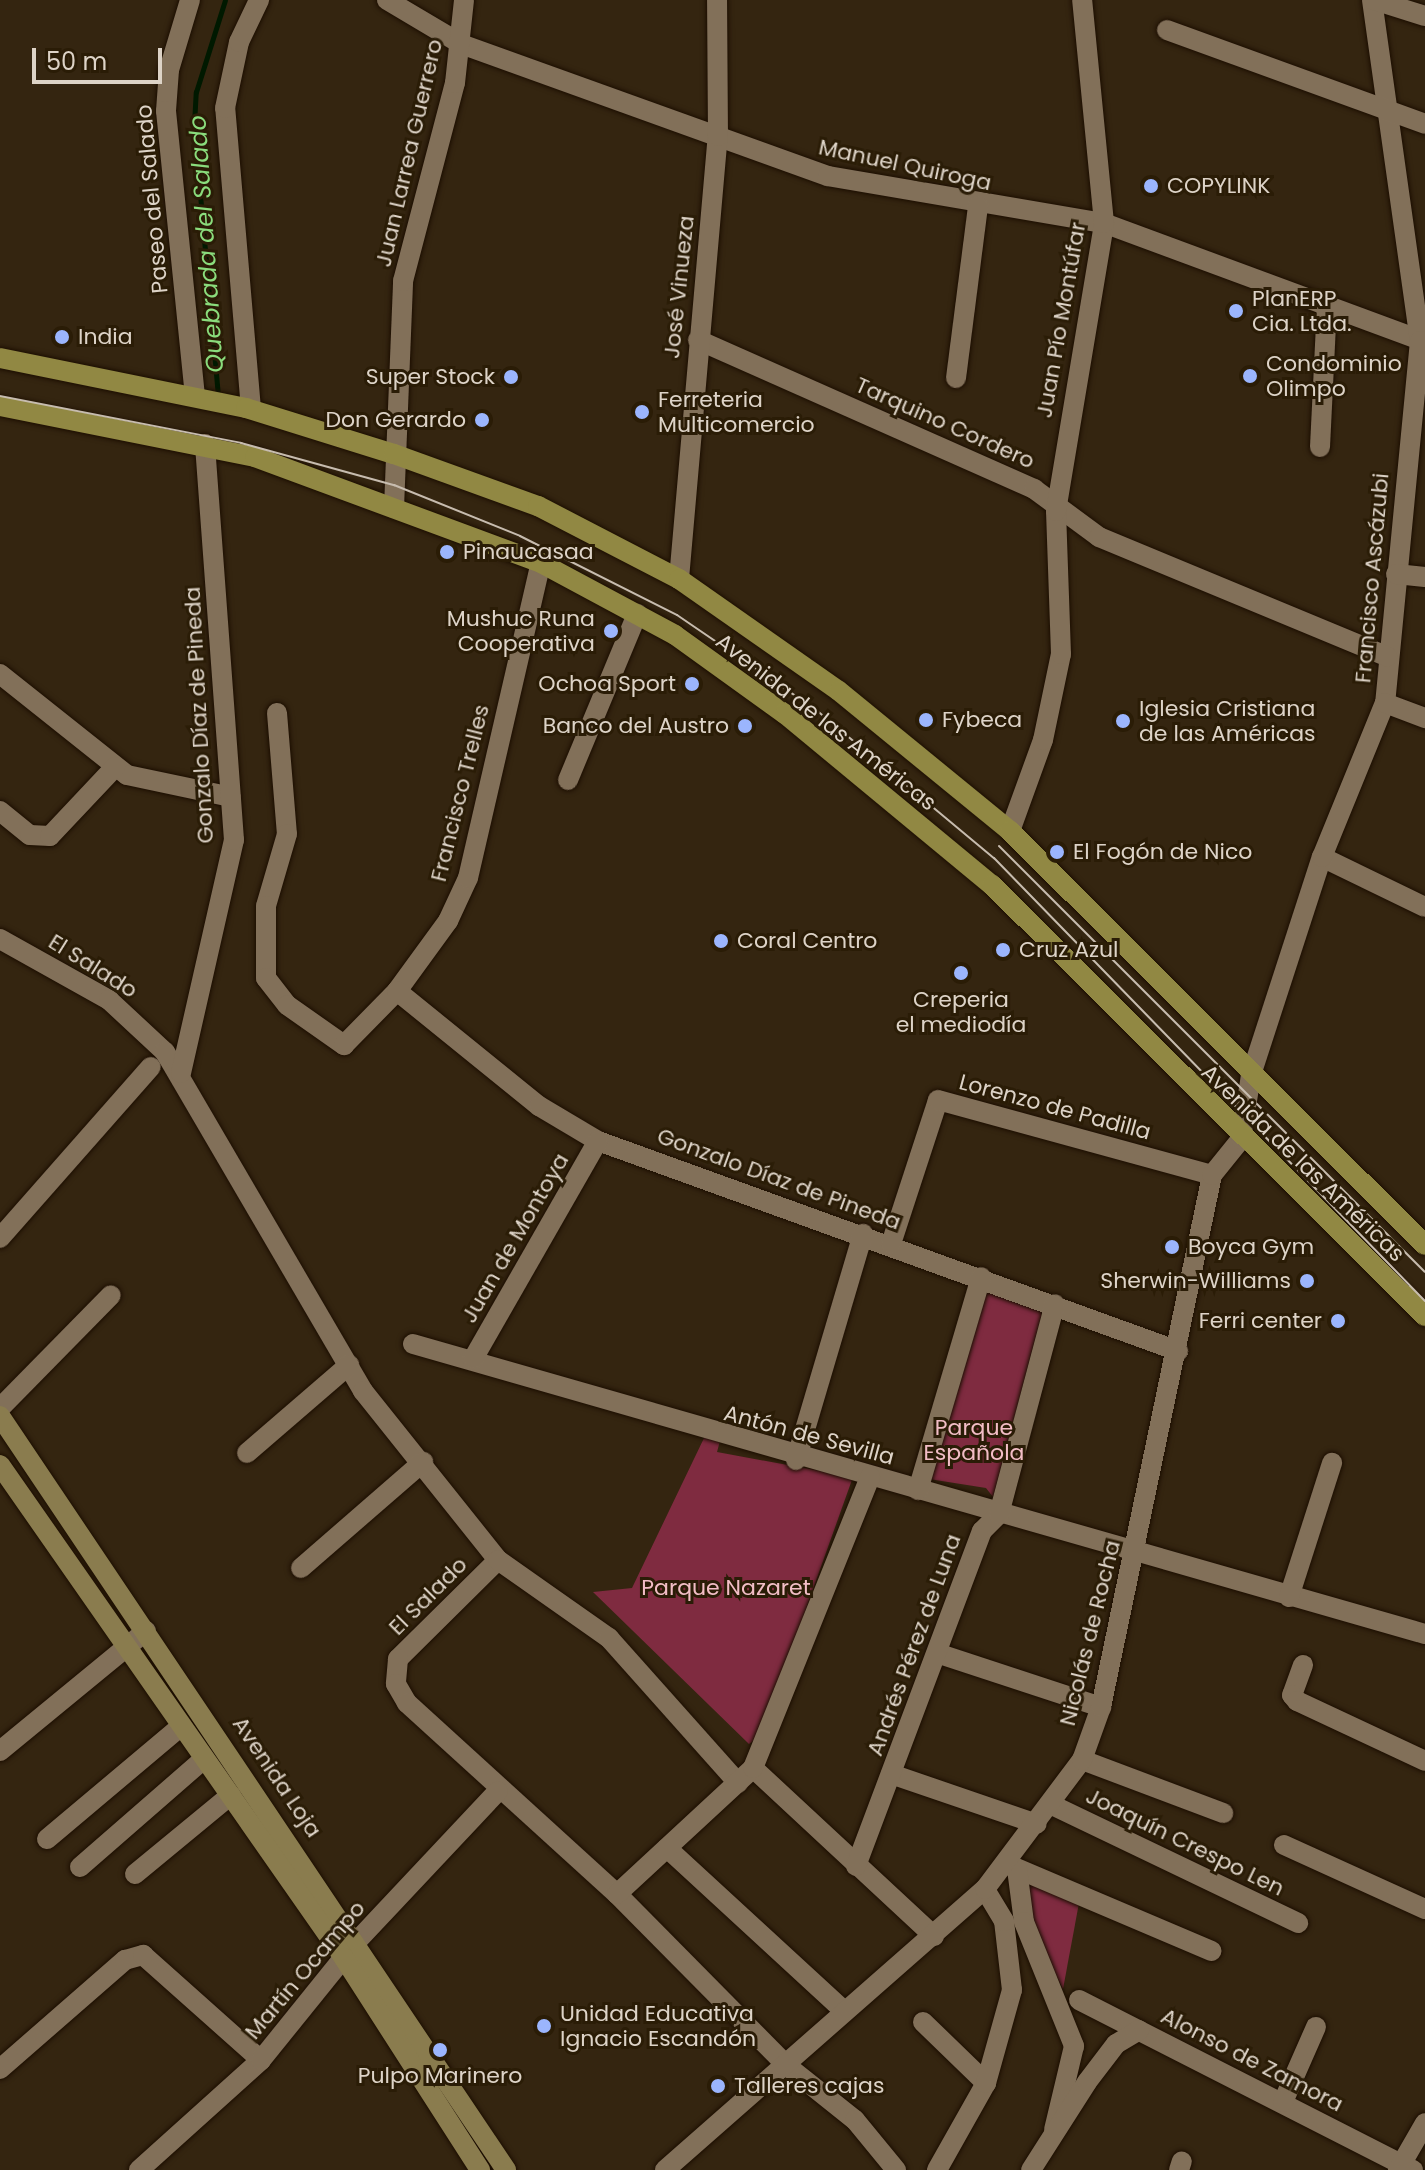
<!DOCTYPE html>
<html>
<head>
<meta charset="utf-8">
<style>
	body { margin:0 }
	#map { position:relative; width:1425px; height:2170px; overflow:hidden; background:#342510; font-family:Poppins,sans-serif }
	div>[style] { position:absolute }
	[style*='--x'] { left:calc(var(--x)*1px); top:calc(var(--y)*1px); width:calc(var(--w)*1px); rotate:calc(var(--a)*1deg) }
	.green>* { inset:0; background:#7f2b40 }
	.stream>* { height:5px; margin:-2.5px; padding:0 2.5px; transform-origin:2.5px; border-radius:2.5px; background:#001900 }
	.roads { filter:drop-shadow(0 0 2px #1c0e00) drop-shadow(0 0 2px #1c0e00) }
	.minor>* { height:20px; margin:-10px; padding:0 10px; transform-origin:10px; border-radius:10px; background:#827059 }
	.tertiary>* { height:20px; margin:-10px; padding:0 10px; transform-origin:10px; border-radius:10px; background:#827059 }
	.secondary>* { height:20px; margin:-10px; padding:0 10px; transform-origin:10px; border-radius:10px; background:#8a7c4e }
	.primary>* { height:20px; margin:-10px; padding:0 10px; transform-origin:10px; border-radius:10px; background:#918843 }
	.tram>* { height:2px; margin:-1px; padding:0 1px; transform-origin:1px; border-radius:1px; background:#c7bcaf }
	.dots>* { width:22px; height:22px; translate:-50% -50%; box-sizing:border-box; border:4px solid #2a1c06; border-radius:50% }
	span { translate:-50% -50%; white-space:nowrap; text-align:center; line-height:1.15; -webkit-text-stroke:6px #2a1c06; paint-order:stroke }
	.street-label { font-size:22px; color:#ddd3c7 }
	.poi-label { font-size:22px; color:#ddd3c7 }
	.left { translate:0 -50%; text-align:left }
	.right { translate:-100% -50%; text-align:right }
	.park-label { font-size:22px; color:#f2bdc6 }
	.water-label { font-size:24px; color:#8adc7c; font-style:italic }
	.scale { position:absolute; left:32px; top:48px; width:130px; height:36px; box-sizing:border-box; border:4px solid #ddd3c7; border-top:0; padding-left:10px; font-size:24px; line-height:28px; white-space:nowrap; color:#ddd3c7; -webkit-text-stroke:6px #2a1c06; paint-order:stroke }
</style>
</head>
<body>
<div id="map">
	<div class="green">
		<div style="clip-path:polygon(983px 1286px,1043px 1309px,993px 1497px,986px 1488px,929px 1479px)"></div>
		<div style="clip-path:polygon(705px 1436px,720px 1441px,717px 1452px,853px 1477px,761px 1735px,749px 1744px,593px 1592px,632px 1588px)"></div>
		<div style="clip-path:polygon(1024px 1880px,1079px 1903px,1063px 1989px,1034px 1930px)"></div>
	</div>
	<div class="stream">
		<div style="--x:218;--y:396;--w:272;--a:-95.1"></div>
		<div style="--x:194;--y:125;--w:33;--a:-87"></div>
		<div style="--x:196;--y:92;--w:96;--a:-72.5"></div>
	</div>
	<div class="roads">
		<div class="minor">
			<div style="--x:190;--y:0;--w:73;--a:106.7"></div>
			<div style="--x:169;--y:70;--w:41;--a:94.2"></div>
			<div style="--x:166;--y:111;--w:287;--a:84.2"></div>
			<div style="--x:387;--y:0;--w:86;--a:30.7"></div>
			<div style="--x:461;--y:44;--w:390;--a:19.8"></div>
			<div style="--x:828;--y:176;--w:280;--a:9.7"></div>
			<div style="--x:1104;--y:223;--w:342;--a:20.3"></div>
			<div style="--x:1372;--y:0;--w:344;--a:82"></div>
			<div style="--x:1420;--y:341;--w:364;--a:95.5"></div>
			<div style="--x:1374;--y:0;--w:53;--a:17.4"></div>
			<div style="--x:1167;--y:30;--w:275;--a:20"></div>
			<div style="--x:698;--y:340;--w:368;--a:23.9"></div>
			<div style="--x:1034;--y:489;--w:81;--a:36.4"></div>
			<div style="--x:1099;--y:537;--w:312;--a:22.5"></div>
			<div style="--x:956;--y:378;--w:173;--a:-82.7"></div>
			<div style="--x:251;--y:409;--w:302;--a:-94.9"></div>
			<div style="--x:225;--y:108;--w:67;--a:-78"></div>
			<div style="--x:239;--y:42;--w:47;--a:-64.5"></div>
			<div style="--x:1320;--y:447;--w:141;--a:-87.2"></div>
			<div style="--x:394;--y:508;--w:227;--a:-87.7"></div>
			<div style="--x:403;--y:281;--w:205;--a:-75.3"></div>
			<div style="--x:455;--y:83;--w:83;--a:-83.8"></div>
			<div style="--x:1396;--y:574;--w:29;--a:6"></div>
			<div style="--x:679;--y:579;--w:445;--a:-85"></div>
			<div style="--x:718;--y:136;--w:136;--a:-90.4"></div>
			<div style="--x:0;--y:674;--w:162;--a:38.5"></div>
			<div style="--x:127;--y:775;--w:106;--a:11.9"></div>
			<div style="--x:277;--y:713;--w:121;--a:85.3"></div>
			<div style="--x:287;--y:834;--w:75;--a:106.3"></div>
			<div style="--x:266;--y:906;--w:72;--a:90"></div>
			<div style="--x:266;--y:978;--w:34;--a:52"></div>
			<div style="--x:287;--y:1005;--w:70;--a:35.1"></div>
			<div style="--x:344;--y:1045;--w:76;--a:-45.5"></div>
			<div style="--x:397;--y:991;--w:87;--a:-53.9"></div>
			<div style="--x:448;--y:921;--w:47;--a:-65.1"></div>
			<div style="--x:468;--y:878;--w:323;--a:-77"></div>
			<div style="--x:568;--y:780;--w:180;--a:-67.4"></div>
			<div style="--x:0;--y:811;--w:38;--a:39"></div>
			<div style="--x:30;--y:835;--w:20;--a:3"></div>
			<div style="--x:50;--y:836;--w:95;--a:-46.7"></div>
			<div style="--x:1010;--y:831;--w:97;--a:-70.1"></div>
			<div style="--x:1043;--y:740;--w:88;--a:-78.2"></div>
			<div style="--x:1061;--y:654;--w:143;--a:-92"></div>
			<div style="--x:1056;--y:511;--w:292;--a:-80.5"></div>
			<div style="--x:1104;--y:223;--w:224;--a:-95.6"></div>
			<div style="--x:1322;--y:857;--w:114;--a:25.9"></div>
			<div style="--x:0;--y:939;--w:125;--a:29.2"></div>
			<div style="--x:109;--y:1000;--w:76;--a:42.9"></div>
			<div style="--x:165;--y:1052;--w:393;--a:59.7"></div>
			<div style="--x:363;--y:1391;--w:216;--a:51.4"></div>
			<div style="--x:498;--y:1560;--w:141;--a:135.3"></div>
			<div style="--x:398;--y:1659;--w:25;--a:95"></div>
			<div style="--x:396;--y:1684;--w:22;--a:60"></div>
			<div style="--x:407;--y:1703;--w:284;--a:42.3"></div>
			<div style="--x:617;--y:1894;--w:240;--a:45.3"></div>
			<div style="--x:786;--y:2065;--w:88;--a:38.6"></div>
			<div style="--x:855;--y:2120;--w:65;--a:50.6"></div>
			<div style="--x:397;--y:991;--w:183;--a:39"></div>
			<div style="--x:539;--y:1106;--w:69;--a:30.7"></div>
			<div style="--x:598;--y:1141;--w:617;--a:19.9"></div>
			<div style="--x:181;--y:1073;--w:239;--a:-77.2"></div>
			<div style="--x:234;--y:840;--w:397;--a:-94.2"></div>
			<div style="--x:0;--y:1238;--w:228;--a:-48.6"></div>
			<div style="--x:891;--y:1244;--w:151;--a:-71.9"></div>
			<div style="--x:938;--y:1100;--w:284;--a:15.3"></div>
			<div style="--x:413;--y:1344;--w:1053;--a:15.99"></div>
			<div style="--x:473;--y:1359;--w:251;--a:-60.2"></div>
			<div style="--x:0;--y:1408;--w:158;--a:-45.5"></div>
			<div style="--x:247;--y:1453;--w:135;--a:-40.8"></div>
			<div style="--x:796;--y:1460;--w:236;--a:-73.5"></div>
			<div style="--x:918;--y:1490;--w:222;--a:-73.5"></div>
			<div style="--x:498;--y:1560;--w:136;--a:35.1"></div>
			<div style="--x:609;--y:1638;--w:194;--a:48.3"></div>
			<div style="--x:301;--y:1568;--w:162;--a:-41"></div>
			<div style="--x:1289;--y:1597;--w:141;--a:-72.2"></div>
			<div style="--x:937;--y:1653;--w:173;--a:18.2"></div>
			<div style="--x:1303;--y:1665;--w:32;--a:110"></div>
			<div style="--x:1292;--y:1695;--w:8;--a:50"></div>
			<div style="--x:1297;--y:1701;--w:141;--a:25.1"></div>
			<div style="--x:0;--y:1751;--w:189;--a:-39.4"></div>
			<div style="--x:1082;--y:1760;--w:151;--a:20.6"></div>
			<div style="--x:753;--y:1768;--w:247;--a:42.9"></div>
			<div style="--x:891;--y:1774;--w:154;--a:18.9"></div>
			<div style="--x:1052;--y:1805;--w:273;--a:25.6"></div>
			<div style="--x:47;--y:1839;--w:175;--a:-40.1"></div>
			<div style="--x:1284;--y:1845;--w:155;--a:24.4"></div>
			<div style="--x:667;--y:1848;--w:239;--a:42.6"></div>
			<div style="--x:1009;--y:1865;--w:220;--a:23"></div>
			<div style="--x:856;--y:1866;--w:358;--a:-69.4"></div>
			<div style="--x:982;--y:1531;--w:24;--a:-45"></div>
			<div style="--x:999;--y:1514;--w:217;--a:-75.1"></div>
			<div style="--x:80;--y:1867;--w:164;--a:-41.1"></div>
			<div style="--x:1017;--y:1869;--w:53;--a:82.5"></div>
			<div style="--x:1024;--y:1922;--w:134;--a:68"></div>
			<div style="--x:1074;--y:2046;--w:86;--a:103.4"></div>
			<div style="--x:135;--y:1874;--w:124;--a:-39.5"></div>
			<div style="--x:617;--y:1894;--w:185;--a:-42.8"></div>
			<div style="--x:753;--y:1768;--w:314;--a:-68.1"></div>
			<div style="--x:1079;--y:2000;--w:375;--a:27"></div>
			<div style="--x:923;--y:2022;--w:88;--a:44.1"></div>
			<div style="--x:0;--y:2069;--w:166;--a:-41.1"></div>
			<div style="--x:125;--y:1960;--w:19;--a:-16"></div>
			<div style="--x:143;--y:1955;--w:158;--a:41.7"></div>
			<div style="--x:1283;--y:2102;--w:82;--a:-66.3"></div>
			<div style="--x:139;--y:2170;--w:164;--a:-42"></div>
			<div style="--x:261;--y:2060;--w:154;--a:-51.1"></div>
			<div style="--x:358;--y:1940;--w:204;--a:-46.8"></div>
			<div style="--x:937;--y:2170;--w:100;--a:-60.6"></div>
			<div style="--x:986;--y:2083;--w:97;--a:-74.4"></div>
			<div style="--x:1012;--y:1990;--w:69;--a:-96.6"></div>
			<div style="--x:1004;--y:1921;--w:37;--a:-121"></div>
			<div style="--x:1031;--y:2170;--w:104;--a:-57.5"></div>
			<div style="--x:1087;--y:2082;--w:48;--a:-52.7"></div>
			<div style="--x:1116;--y:2044;--w:27;--a:-31"></div>
			<div style="--x:1179;--y:2170;--w:9;--a:-72"></div>
		</div>
		<div class="tertiary">
			<div style="--x:665;--y:2170;--w:426;--a:-41.3"></div>
			<div style="--x:985;--y:1889;--w:161;--a:-53.1"></div>
			<div style="--x:1082;--y:1760;--w:56;--a:-70.3"></div>
			<div style="--x:1101;--y:1707;--w:543;--a:-78.21"></div>
			<div style="--x:1212;--y:1175;--w:46;--a:-51.1"></div>
			<div style="--x:1241;--y:1139;--w:65;--a:-81.1"></div>
			<div style="--x:1251;--y:1075;--w:229;--a:-72"></div>
			<div style="--x:1322;--y:857;--w:166;--a:-67.8"></div>
			<div style="--x:1385;--y:703;--w:43;--a:20.6"></div>
			<div style="--x:1398;--y:2170;--w:54;--a:-60.1"></div>
		</div>
		<div class="secondary">
			<div style="--x:0;--y:1416;--w:908;--a:56.13"></div>
			<div style="--x:0;--y:1465;--w:601;--a:55.09"></div>
			<div style="--x:344;--y:1958;--w:252;--a:57.3"></div>
		</div>
		<div class="primary">
			<div style="--x:0;--y:358;--w:251;--a:11.5"></div>
			<div style="--x:246;--y:408;--w:155;--a:17.3"></div>
			<div style="--x:394;--y:454;--w:153;--a:19.9"></div>
			<div style="--x:538;--y:506;--w:159;--a:27.4"></div>
			<div style="--x:679;--y:579;--w:195;--a:35"></div>
			<div style="--x:839;--y:691;--w:221;--a:39.3"></div>
			<div style="--x:1010;--y:831;--w:586;--a:44.93"></div>
			<div style="--x:0;--y:406;--w:260;--a:11.3"></div>
			<div style="--x:255;--y:457;--w:305;--a:20.3"></div>
			<div style="--x:541;--y:563;--w:152;--a:28.2"></div>
			<div style="--x:675;--y:635;--w:135;--a:35.7"></div>
			<div style="--x:785;--y:714;--w:268;--a:39.6"></div>
			<div style="--x:992;--y:885;--w:611;--a:44.87"></div>
		</div>
	</div>
	<div class="tram">
		<div style="--x:0;--y:396;--w:246;--a:11"></div>
		<div style="--x:241;--y:443;--w:159;--a:15.4"></div>
		<div style="--x:394;--y:485;--w:136;--a:22"></div>
		<div style="--x:520;--y:536;--w:176;--a:26.7"></div>
		<div style="--x:677;--y:615;--w:167;--a:34.3"></div>
		<div style="--x:815;--y:709;--w:233;--a:39.8"></div>
		<div style="--x:994;--y:858;--w:618;--a:45.79"></div>
		<div style="--x:999;--y:846;--w:602;--a:45"></div>
	</div>
	<div class="dots">
		<div style="left:1151px;top:186px;background:#9bb5fd"></div>
		<div style="left:1236px;top:311px;background:#9bb5fd"></div>
		<div style="left:62px;top:337px;background:#9bb5fd"></div>
		<div style="left:1250px;top:376px;background:#9bb5fd"></div>
		<div style="left:511px;top:377px;background:#9bb5fd"></div>
		<div style="left:642px;top:412px;background:#9bb5fd"></div>
		<div style="left:482px;top:420px;background:#9bb5fd"></div>
		<div style="left:447px;top:552px;background:#9bb5fd"></div>
		<div style="left:611px;top:631px;background:#9bb5fd"></div>
		<div style="left:692px;top:684px;background:#9bb5fd"></div>
		<div style="left:926px;top:720px;background:#9bb5fd"></div>
		<div style="left:1123px;top:721px;background:#9bb5fd"></div>
		<div style="left:745px;top:726px;background:#9bb5fd"></div>
		<div style="left:1057px;top:852px;background:#9bb5fd"></div>
		<div style="left:721px;top:941px;background:#9bb5fd"></div>
		<div style="left:1003px;top:950px;background:#9bb5fd"></div>
		<div style="left:961px;top:973px;background:#9bb5fd"></div>
		<div style="left:1172px;top:1247px;background:#9bb5fd"></div>
		<div style="left:1307px;top:1281px;background:#9bb5fd"></div>
		<div style="left:1338px;top:1321px;background:#9bb5fd"></div>
		<div style="left:544px;top:2026px;background:#9bb5fd"></div>
		<div style="left:440px;top:2050px;background:#9bb5fd"></div>
		<div style="left:718px;top:2086px;background:#9bb5fd"></div>
	</div>
	<div class="street-label">
		<span style="left:409px;top:153px;rotate:-77deg">Juan Larrea Guerrero</span>
		<span style="left:905px;top:165px;rotate:12deg">Manuel Quiroga</span>
		<span style="left:152px;top:199px;rotate:-95deg">Paseo del Salado</span>
		<span style="left:679px;top:287px;rotate:-84deg">José Vinueza</span>
		<span style="left:1061px;top:320px;rotate:-80deg">Juan Pío Montúfar</span>
		<span style="left:945px;top:423px;rotate:24deg">Tarquino Cordero</span>
		<span style="left:1372px;top:578px;rotate:-85deg">Francisco Ascázubi</span>
		<span style="left:199px;top:715px;rotate:-93deg">Gonzalo Díaz de Pineda</span>
		<span style="left:826px;top:722px;rotate:38deg">Avenida de las Américas</span>
		<span style="left:460px;top:793px;rotate:-76deg">Francisco Trelles</span>
		<span style="left:93px;top:966px;rotate:32deg">El Salado</span>
		<span style="left:1055px;top:1107px;rotate:15deg">Lorenzo de Padilla</span>
		<span style="left:1303px;top:1163px;rotate:44deg">Avenida de las Américas</span>
		<span style="left:779px;top:1179px;rotate:20deg">Gonzalo Díaz de Pineda</span>
		<span style="left:515px;top:1238px;rotate:-60deg">Juan de Montoya</span>
		<span style="left:809px;top:1435px;rotate:15deg">Antón de Sevilla</span>
		<span style="left:428px;top:1596px;rotate:-45deg">El Salado</span>
		<span style="left:1090px;top:1633px;rotate:-76deg">Nicolás de Rocha</span>
		<span style="left:914px;top:1645px;rotate:-70deg">Andrés Pérez de Luna</span>
		<span style="left:277px;top:1777px;rotate:56deg">Avenida Loja</span>
		<span style="left:1185px;top:1842px;rotate:26deg">Joaquín Crespo Len</span>
		<span style="left:305px;top:1970px;rotate:-50deg">Martín Ocampo</span>
		<span style="left:1252px;top:2060px;rotate:27deg">Alonso de Zamora</span>
	</div>
	<div class="poi-label">
		<span class="left" style="left:1167px;top:186px">COPYLINK</span>
		<span class="left" style="left:1252px;top:311px">PlanERP<br>Cia. Ltda.</span>
		<span class="left" style="left:78px;top:337px">India</span>
		<span class="left" style="left:1266px;top:376px">Condominio<br>Olimpo</span>
		<span class="right" style="left:495px;top:377px">Super Stock</span>
		<span class="left" style="left:658px;top:412px">Ferreteria<br>Multicomercio</span>
		<span class="right" style="left:466px;top:420px">Don Gerardo</span>
		<span class="left" style="left:463px;top:552px">Pinaucasaa</span>
		<span class="right" style="left:595px;top:631px">Mushuc Runa<br>Cooperativa</span>
		<span class="right" style="left:676px;top:684px">Ochoa Sport</span>
		<span class="left" style="left:1139px;top:721px">Iglesia Cristiana<br>de las Américas</span>
		<span class="left" style="left:942px;top:720px">Fybeca</span>
		<span class="right" style="left:729px;top:726px">Banco del Austro</span>
		<span class="left" style="left:1073px;top:852px">El Fogón de Nico</span>
		<span class="left" style="left:737px;top:941px">Coral Centro</span>
		<span class="left" style="left:1019px;top:950px">Cruz Azul</span>
		<span style="left:961px;top:1012px">Creperia<br>el mediodía</span>
		<span class="left" style="left:1188px;top:1247px">Boyca Gym</span>
		<span class="right" style="left:1291px;top:1281px">Sherwin-Williams</span>
		<span class="right" style="left:1322px;top:1321px">Ferri center</span>
		<span class="left" style="left:560px;top:2026px">Unidad Educativa<br>Ignacio Escandón</span>
		<span style="left:440px;top:2076px">Pulpo Marinero</span>
		<span class="left" style="left:734px;top:2086px">Talleres cajas</span>
	</div>
	<div class="park-label">
		<span style="left:974px;top:1440px">Parque<br>Española</span>
		<span style="left:726px;top:1588px">Parque Nazaret</span>
	</div>
	<div class="water-label">
		<span style="left:206px;top:244px;rotate:-94deg">Quebrada del Salado</span>
	</div>
	<div class="scale">50 m</div>
</div>
</body>
</html>
